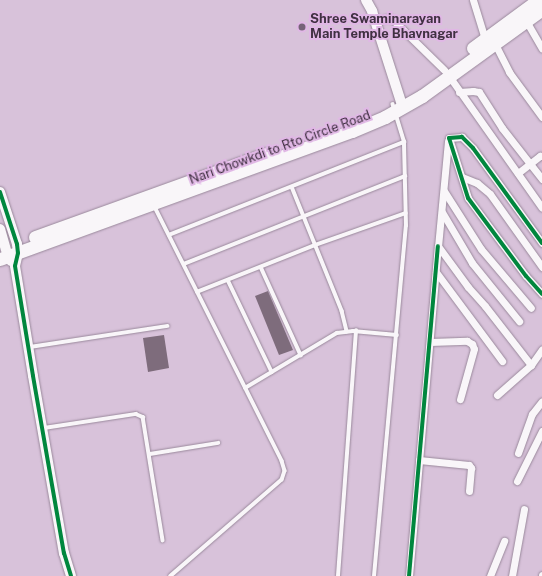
<!DOCTYPE html>
<html>
<head>
<meta charset="utf-8">
<style>
	body { margin:0 }
	#map { position:relative; width:542px; height:576px; overflow:hidden; background:#d8c2da; font-family:"Public Sans",sans-serif }
	div>[style] { position:absolute }
	[style*='--x'] { left:calc(var(--x)*1px); top:calc(var(--y)*1px); width:calc(var(--w)*1px); rotate:calc(var(--a)*1deg) }
	.building>* { inset:0; background:#7e6c7c }
	.roads { filter:drop-shadow(0 0 1px #9a899c) drop-shadow(0 0 1px #9a899c) }
	.lane>* { height:3.5px; margin:-1.75px; padding:0 1.75px; transform-origin:1.75px; border-radius:1.75px; background:#f9f6f9 }
	.street>* { height:7px; margin:-3.5px; padding:0 3.5px; transform-origin:3.5px; border-radius:3.5px; background:#f9f6f9 }
	.secondary>* { height:10px; margin:-5px; padding:0 5px; transform-origin:5px; border-radius:5px; background:#f9f6f9 }
	.highway>* { height:13px; margin:-6.5px; padding:0 6.5px; transform-origin:6.5px; border-radius:6.5px; background:#f9f6f9 }
	.cycleway>* { height:4px; margin:-2px; padding:0 2px; transform-origin:2px; border-radius:2px; background:#00873e }
	.dots>* { width:11px; height:11px; translate:-50% -50%; box-sizing:border-box; border:2px solid #e0b7e5; border-radius:50% }
	span { translate:-50% -50%; white-space:nowrap; text-align:center; line-height:1.15; -webkit-text-stroke:4px #e0b7e5; paint-order:stroke }
	.poi-label { font-size:13px; color:#403042; font-weight:700 }
	.left { translate:0 -50%; text-align:left }
	.street-label { font-size:13px; color:#403042 }
</style>
</head>
<body>
<div id="map">
	<div class="building">
		<div style="clip-path:polygon(268px 291px,293px 350px,279px 355px,255px 296px)"></div>
		<div style="clip-path:polygon(164px 335px,169px 368px,148px 372px,143px 338px)"></div>
	</div>
	<div class="roads">
		<div class="lane">
			<div style="--x:292;--y:187;--w:134;--a:68"></div>
			<div style="--x:342;--y:311;--w:21;--a:76"></div>
			<div style="--x:154;--y:205;--w:286;--a:63.4"></div>
			<div style="--x:282;--y:461;--w:10;--a:73"></div>
			<div style="--x:285;--y:471;--w:9;--a:108"></div>
			<div style="--x:282;--y:480;--w:147;--a:139.1"></div>
			<div style="--x:169;--y:235;--w:253;--a:-21.6"></div>
			<div style="--x:184;--y:264;--w:238;--a:-21.7"></div>
			<div style="--x:261;--y:267;--w:97;--a:65.6"></div>
			<div style="--x:228;--y:280;--w:102;--a:64.4"></div>
			<div style="--x:197;--y:292;--w:127;--a:-21.7"></div>
			<div style="--x:315;--y:245;--w:96;--a:-19.4"></div>
			<div style="--x:30;--y:347;--w:139;--a:-8.7"></div>
			<div style="--x:245;--y:388;--w:107;--a:-30.9"></div>
			<div style="--x:337;--y:333;--w:16;--a:-7"></div>
			<div style="--x:353;--y:331;--w:44;--a:5.2"></div>
			<div style="--x:44;--y:428;--w:93;--a:-8.7"></div>
			<div style="--x:136;--y:414;--w:8;--a:23"></div>
			<div style="--x:143;--y:417;--w:125;--a:80.8"></div>
			<div style="--x:150;--y:454;--w:69;--a:-9.2"></div>
			<div style="--x:338;--y:576;--w:246;--a:-85.8"></div>
			<div style="--x:374;--y:576;--w:351;--a:-84.8"></div>
			<div style="--x:406;--y:226;--w:84;--a:-91.4"></div>
			<div style="--x:404;--y:142;--w:39;--a:-107"></div>
		</div>
		<div class="street">
			<div style="--x:473;--y:0;--w:41;--a:72.9"></div>
			<div style="--x:525;--y:19;--w:34;--a:60"></div>
			<div style="--x:375;--y:21;--w:12;--a:-14"></div>
			<div style="--x:387;--y:18;--w:5;--a:11"></div>
			<div style="--x:392;--y:19;--w:73;--a:44.4"></div>
			<div style="--x:494;--y:42;--w:34;--a:63"></div>
			<div style="--x:509;--y:72;--w:56;--a:53.7"></div>
			<div style="--x:449;--y:76;--w:161;--a:54.8"></div>
			<div style="--x:459;--y:92;--w:14;--a:-4"></div>
			<div style="--x:473;--y:91;--w:6;--a:9"></div>
			<div style="--x:479;--y:92;--w:43;--a:57.4"></div>
			<div style="--x:502;--y:128;--w:65;--a:51.9"></div>
			<div style="--x:448;--y:141;--w:105;--a:95.4"></div>
			<div style="--x:438;--y:246;--w:51;--a:53.8"></div>
			<div style="--x:468;--y:287;--w:25;--a:48"></div>
			<div style="--x:485;--y:306;--w:75;--a:52.1"></div>
			<div style="--x:518;--y:173;--w:28;--a:-38"></div>
			<div style="--x:540;--y:156;--w:2;--a:0"></div>
			<div style="--x:462;--y:177;--w:16;--a:22"></div>
			<div style="--x:477;--y:183;--w:17;--a:40"></div>
			<div style="--x:490;--y:194;--w:90;--a:54.5"></div>
			<div style="--x:444;--y:191;--w:69;--a:57.5"></div>
			<div style="--x:481;--y:249;--w:77;--a:49.7"></div>
			<div style="--x:442;--y:212;--w:59;--a:59.5"></div>
			<div style="--x:472;--y:263;--w:75;--a:51"></div>
			<div style="--x:542;--y:243;--w:117;--a:-126"></div>
			<div style="--x:473;--y:148;--w:16;--a:-135"></div>
			<div style="--x:462;--y:137;--w:13;--a:176"></div>
			<div style="--x:449;--y:138;--w:63;--a:72.4"></div>
			<div style="--x:468;--y:198;--w:97;--a:53.4"></div>
			<div style="--x:526;--y:276;--w:24;--a:48"></div>
			<div style="--x:436;--y:272;--w:111;--a:53.4"></div>
			<div style="--x:430;--y:342;--w:37;--a:-2"></div>
			<div style="--x:467;--y:341;--w:6;--a:31"></div>
			<div style="--x:472;--y:344;--w:5;--a:68"></div>
			<div style="--x:474;--y:349;--w:52;--a:105.6"></div>
			<div style="--x:497;--y:395;--w:45;--a:-41.4"></div>
			<div style="--x:531;--y:365;--w:19;--a:-55"></div>
			<div style="--x:518;--y:453;--w:41;--a:-70.3"></div>
			<div style="--x:532;--y:414;--w:16;--a:-52"></div>
			<div style="--x:419;--y:460;--w:50;--a:5.7"></div>
			<div style="--x:469;--y:465;--w:4;--a:56"></div>
			<div style="--x:471;--y:468;--w:23;--a:95"></div>
			<div style="--x:517;--y:481;--w:56;--a:-63.4"></div>
			<div style="--x:409;--y:576;--w:331;--a:-85"></div>
			<div style="--x:490;--y:576;--w:38;--a:-68"></div>
			<div style="--x:512;--y:576;--w:68;--a:-79.8"></div>
			<div style="--x:542;--y:576;--w:1;--a:-90"></div>
		</div>
		<div class="secondary">
			<div style="--x:366;--y:0;--w:13;--a:61"></div>
			<div style="--x:372;--y:11;--w:102;--a:72.3"></div>
			<div style="--x:0;--y:192;--w:55;--a:71.9"></div>
			<div style="--x:17;--y:244;--w:9;--a:84"></div>
			<div style="--x:18;--y:253;--w:13;--a:103"></div>
			<div style="--x:15;--y:266;--w:111;--a:80.7"></div>
			<div style="--x:33;--y:376;--w:180;--a:80.1"></div>
			<div style="--x:64;--y:553;--w:24;--a:73"></div>
			<div style="--x:0;--y:229;--w:29;--a:74"></div>
			<div style="--x:8;--y:257;--w:5;--a:53"></div>
		</div>
		<div class="highway">
			<div style="--x:473;--y:48;--w:81;--a:-36.4"></div>
			<div style="--x:35;--y:237;--w:245;--a:-19.8"></div>
			<div style="--x:0;--y:259;--w:375;--a:-20"></div>
			<div style="--x:352;--y:131;--w:36;--a:-23"></div>
			<div style="--x:385;--y:117;--w:43;--a:-29.6"></div>
			<div style="--x:422;--y:96;--w:148;--a:-35.9"></div>
		</div>
	</div>
	<div class="cycleway">
		<div style="--x:0;--y:192;--w:55;--a:71.9"></div>
		<div style="--x:17;--y:244;--w:9;--a:84"></div>
		<div style="--x:18;--y:253;--w:13;--a:103"></div>
		<div style="--x:15;--y:266;--w:111;--a:80.7"></div>
		<div style="--x:33;--y:376;--w:180;--a:80.1"></div>
		<div style="--x:64;--y:553;--w:24;--a:73"></div>
		<div style="--x:542;--y:243;--w:117;--a:-126"></div>
		<div style="--x:473;--y:148;--w:16;--a:-135"></div>
		<div style="--x:462;--y:137;--w:13;--a:176"></div>
		<div style="--x:449;--y:138;--w:63;--a:72.4"></div>
		<div style="--x:468;--y:198;--w:97;--a:53.4"></div>
		<div style="--x:526;--y:276;--w:24;--a:48"></div>
		<div style="--x:409;--y:576;--w:331;--a:-85"></div>
	</div>
	<div class="dots">
		<div style="left:302px;top:27px;background:#756377"></div>
	</div>
	<div class="poi-label">
		<span class="left" style="left:310px;top:27px">Shree Swaminarayan<br>Main Temple Bhavnagar</span>
	</div>
	<div class="street-label">
		<span style="left:280px;top:148px;rotate:-20deg">Nari Chowkdi to Rto Circle Road</span>
	</div>
</div>
</body>
</html>
